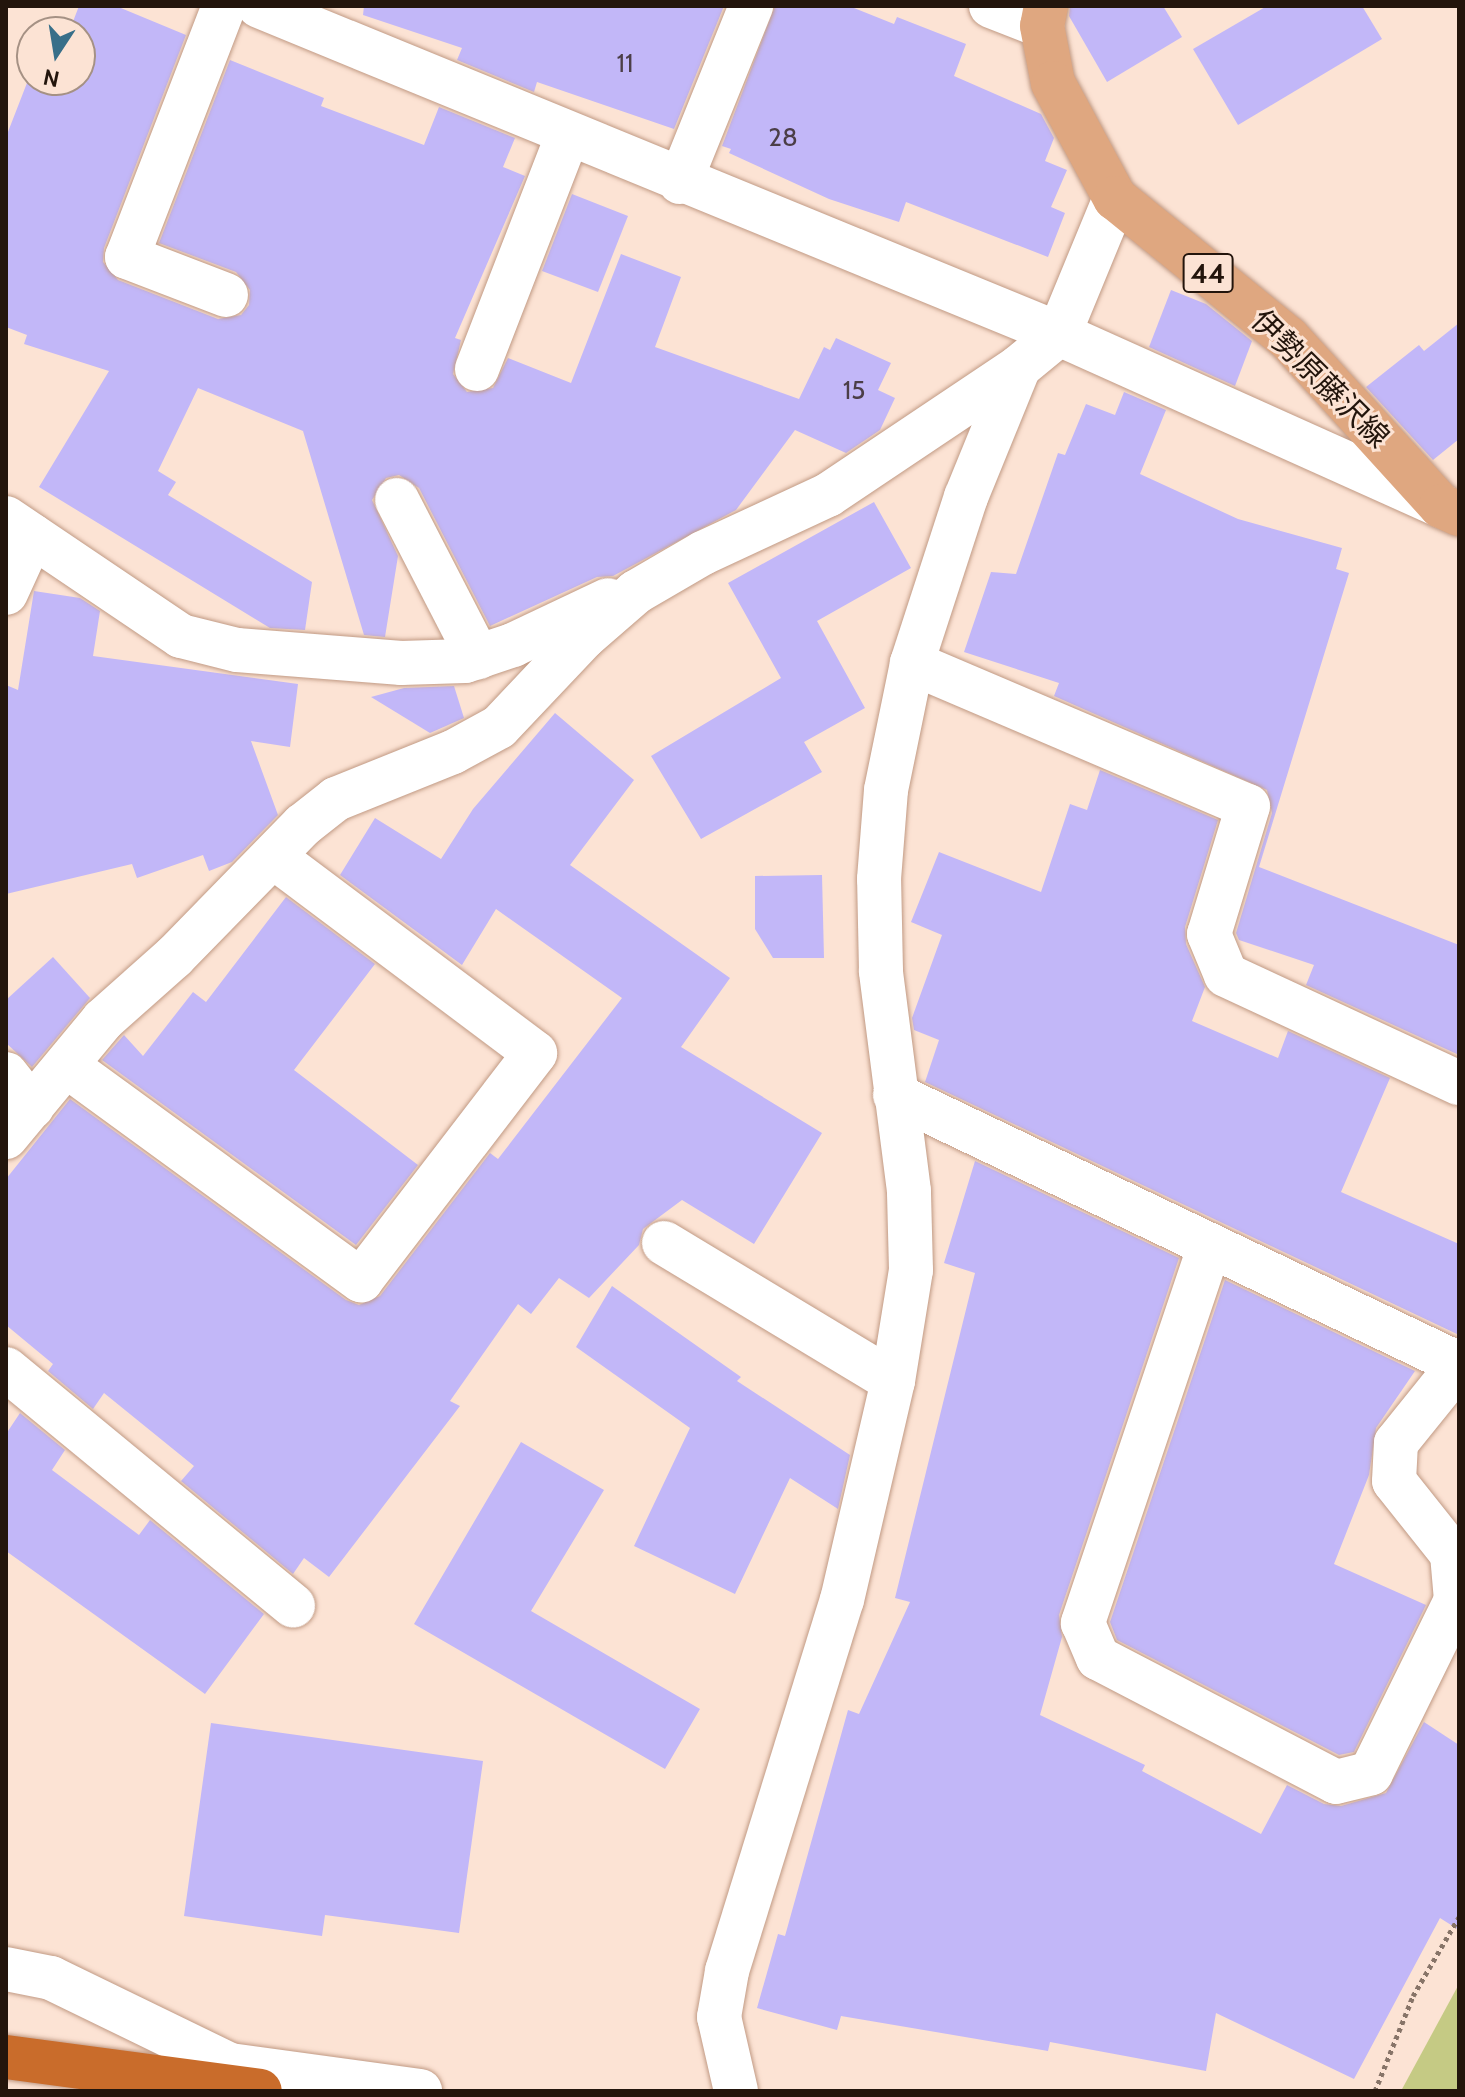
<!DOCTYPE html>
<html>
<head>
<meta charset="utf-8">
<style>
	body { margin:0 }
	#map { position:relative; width:1465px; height:2097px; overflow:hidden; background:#fce3d4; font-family:Cabin,"Noto Sans JP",sans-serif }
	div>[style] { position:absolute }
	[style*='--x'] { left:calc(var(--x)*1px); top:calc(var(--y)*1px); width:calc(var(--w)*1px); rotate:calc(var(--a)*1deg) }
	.green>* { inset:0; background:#c5ca84 }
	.building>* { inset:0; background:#c2b7f8 }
	.path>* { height:5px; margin-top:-2.5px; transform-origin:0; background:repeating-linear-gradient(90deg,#877468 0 4px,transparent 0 8px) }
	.roads { filter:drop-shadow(0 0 2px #c19a84) drop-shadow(0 0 2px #c19a84) }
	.minor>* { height:44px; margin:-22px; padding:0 22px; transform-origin:22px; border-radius:22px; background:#fff }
	.major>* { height:44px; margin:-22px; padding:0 22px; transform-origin:22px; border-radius:22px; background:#dfa780 }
	.highway>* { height:44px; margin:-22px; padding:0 22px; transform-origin:22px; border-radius:22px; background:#c96c2b }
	span { translate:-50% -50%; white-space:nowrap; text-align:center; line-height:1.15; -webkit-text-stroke:6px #fce3d4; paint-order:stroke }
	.number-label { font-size:26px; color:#4b3e47 }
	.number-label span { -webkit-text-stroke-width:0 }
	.shield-label span { padding:2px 6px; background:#fce3d4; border:2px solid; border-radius:6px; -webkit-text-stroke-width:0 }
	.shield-label { font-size:28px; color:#23150c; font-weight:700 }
	.street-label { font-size:30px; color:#23150c }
	.frame { position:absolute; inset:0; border:8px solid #23150c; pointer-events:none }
	.north { position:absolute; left:16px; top:16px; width:80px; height:80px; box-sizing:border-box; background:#fce3d4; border:2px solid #a59184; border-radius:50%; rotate:192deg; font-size:22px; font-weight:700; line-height:32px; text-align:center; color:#23150c }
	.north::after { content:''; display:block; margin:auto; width:28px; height:36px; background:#386f89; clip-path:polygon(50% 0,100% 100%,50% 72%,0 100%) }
</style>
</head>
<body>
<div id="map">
	<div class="green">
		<div style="clip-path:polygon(1459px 1984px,1459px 2091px,1401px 2091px)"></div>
	</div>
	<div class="building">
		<div style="clip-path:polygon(79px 6px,116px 6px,186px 35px,104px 248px,103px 262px,118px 280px,218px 319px,241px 315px,249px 305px,250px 290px,236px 272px,159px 243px,230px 60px,324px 98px,321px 106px,424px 145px,439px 107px,515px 138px,503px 167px,525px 176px,455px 338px,461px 340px,453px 374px,467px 392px,493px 388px,508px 358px,571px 383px,621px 254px,681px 277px,655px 347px,799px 399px,824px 347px,830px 350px,836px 338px,891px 363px,878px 390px,895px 398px,880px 430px,846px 453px,795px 430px,736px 510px,613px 576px,597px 577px,490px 626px,419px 488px,399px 475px,386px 478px,372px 500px,398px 556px,385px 637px,364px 635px,303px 431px,198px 388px,158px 471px,176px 482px,168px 495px,312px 582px,305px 630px,270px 628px,39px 487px,109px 371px,24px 344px,27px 335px,6px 327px,6px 137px,32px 70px,32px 80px,80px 80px,80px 32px,69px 32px)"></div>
		<div style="clip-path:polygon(364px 6px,724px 6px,674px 129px,537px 82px,534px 92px,457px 60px,462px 48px,363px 15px)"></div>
		<div style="clip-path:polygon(775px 6px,849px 6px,894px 24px,897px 17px,966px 44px,954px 76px,1041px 114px,1054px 138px,1045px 161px,1067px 170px,1051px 207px,1065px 213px,1048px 257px,906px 202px,899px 222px,829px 199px,729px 153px,731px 149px,722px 146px)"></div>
		<div style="clip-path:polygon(1070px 6px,1163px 6px,1182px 37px,1107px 82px,1069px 16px)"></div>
		<div style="clip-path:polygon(1267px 6px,1362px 6px,1382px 39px,1238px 125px,1193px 49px)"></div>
		<div style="clip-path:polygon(572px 194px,628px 216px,598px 292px,542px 271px)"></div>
		<div style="clip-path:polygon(1171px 290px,1206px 304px,1252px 341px,1235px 386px,1149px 347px)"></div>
		<div style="clip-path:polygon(1459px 323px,1459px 439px,1433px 460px,1366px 387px,1419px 345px,1424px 351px)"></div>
		<div style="clip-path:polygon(1124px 392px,1166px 410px,1140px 474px,1238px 519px,1342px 548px,1336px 569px,1349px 573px,1259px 867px,1459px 945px,1459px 1055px,1306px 985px,1314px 965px,1239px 940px,1236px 933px,1272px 813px,1267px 790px,1054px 696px,1059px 683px,964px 652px,991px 572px,1016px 574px,1058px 453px,1065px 455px,1086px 404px,1115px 415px)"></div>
		<div style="clip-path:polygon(874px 502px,911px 568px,817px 621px,865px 708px,804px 742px,822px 772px,701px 839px,651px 756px,781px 678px,728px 583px)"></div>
		<div style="clip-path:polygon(34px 591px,80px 598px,100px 611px,93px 656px,298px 684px,290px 747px,251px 741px,278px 815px,232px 862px,209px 871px,203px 855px,137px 878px,132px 864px,6px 894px,6px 685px,18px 690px)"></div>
		<div style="clip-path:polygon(454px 686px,464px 718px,430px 733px,371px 697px,404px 688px)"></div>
		<div style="clip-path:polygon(555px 713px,634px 780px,570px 865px,730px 978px,681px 1047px,822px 1133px,754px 1244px,682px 1200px,643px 1229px,639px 1245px,589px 1298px,559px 1278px,531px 1314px,518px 1304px,450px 1401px,460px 1406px,329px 1577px,304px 1558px,293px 1574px,181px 1481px,194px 1466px,104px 1393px,93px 1409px,48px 1371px,53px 1364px,6px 1325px,6px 1179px,70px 1099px,346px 1300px,359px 1305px,380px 1296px,490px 1153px,498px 1159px,622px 998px,496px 909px,462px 965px,340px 875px,375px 818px,441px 859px,473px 809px)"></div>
		<div style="clip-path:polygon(1100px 770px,1218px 820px,1185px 927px,1186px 944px,1205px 987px,1192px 1021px,1278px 1058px,1288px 1031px,1390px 1078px,1341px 1192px,1459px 1244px,1459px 1335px,925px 1082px,939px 1040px,914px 1030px,912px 1018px,942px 935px,911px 922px,939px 852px,1041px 892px,1070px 804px,1087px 810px)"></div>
		<div style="clip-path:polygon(822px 875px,824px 958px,773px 958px,755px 929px,755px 876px)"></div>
		<div style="clip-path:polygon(286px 897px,375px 964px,294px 1070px,418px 1165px,356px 1245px,102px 1060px,124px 1035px,143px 1056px,193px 992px,206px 1002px)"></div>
		<div style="clip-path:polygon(53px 957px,90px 998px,32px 1067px,6px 1043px,6px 1000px)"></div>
		<div style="clip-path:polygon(975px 1161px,1179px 1258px,1059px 1615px,1062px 1637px,1040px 1715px,1145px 1765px,1142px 1771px,1261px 1834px,1287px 1785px,1324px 1804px,1341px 1806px,1386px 1793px,1424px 1722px,1459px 1745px,1459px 1930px,1440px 1918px,1354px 2079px,1216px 2013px,1206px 2071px,1050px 2042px,1048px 2051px,841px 2016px,837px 2030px,757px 2008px,778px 1934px,785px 1936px,848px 1710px,859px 1714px,910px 1602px,895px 1598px,975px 1273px,944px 1263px)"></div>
		<div style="clip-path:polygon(1225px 1280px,1415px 1371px,1376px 1428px,1369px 1475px,1334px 1564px,1426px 1605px,1354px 1752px,1339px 1755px,1117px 1640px,1110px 1622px)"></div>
		<div style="clip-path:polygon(612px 1286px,741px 1377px,737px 1381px,850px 1455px,838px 1509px,790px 1478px,735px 1594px,634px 1546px,690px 1428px,576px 1347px)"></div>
		<div style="clip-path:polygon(20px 1413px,65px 1450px,52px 1470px,139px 1535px,150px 1520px,264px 1614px,205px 1694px,6px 1551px,6px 1434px)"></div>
		<div style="clip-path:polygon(521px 1442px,604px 1490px,531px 1611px,700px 1709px,665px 1769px,414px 1624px)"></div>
		<div style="clip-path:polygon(211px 1723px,483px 1761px,459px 1933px,325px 1915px,322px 1936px,184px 1916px)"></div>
	</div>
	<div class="path">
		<div style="--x:1375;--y:2091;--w:102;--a:-68.2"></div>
		<div style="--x:1413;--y:1996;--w:91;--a:-59.8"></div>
	</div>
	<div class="roads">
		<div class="minor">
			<div style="--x:224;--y:6;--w:269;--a:111.1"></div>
			<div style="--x:127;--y:257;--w:106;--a:21"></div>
			<div style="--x:259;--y:6;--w:865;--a:22.29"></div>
			<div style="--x:1059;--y:334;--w:419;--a:24.2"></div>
			<div style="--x:991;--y:6;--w:55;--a:21.4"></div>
			<div style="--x:680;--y:182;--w:190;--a:-68"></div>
			<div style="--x:477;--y:369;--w:252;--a:-68.8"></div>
			<div style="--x:397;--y:500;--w:177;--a:62.7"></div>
			<div style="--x:6;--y:518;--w:211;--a:34"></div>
			<div style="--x:181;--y:636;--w:58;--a:14"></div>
			<div style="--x:237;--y:650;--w:165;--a:4.5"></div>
			<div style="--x:401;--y:663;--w:64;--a:-1.8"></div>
			<div style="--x:465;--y:661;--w:51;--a:-18.4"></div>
			<div style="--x:513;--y:645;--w:105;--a:-25.3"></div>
			<div style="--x:6;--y:593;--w:63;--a:-65.5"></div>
			<div style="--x:912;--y:663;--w:365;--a:23.1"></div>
			<div style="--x:1248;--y:806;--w:134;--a:106.9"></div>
			<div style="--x:1209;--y:934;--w:44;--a:67.5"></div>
			<div style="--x:1226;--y:975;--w:257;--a:24.9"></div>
			<div style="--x:67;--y:1066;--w:364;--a:36.1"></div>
			<div style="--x:361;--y:1280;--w:286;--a:-52.5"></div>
			<div style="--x:535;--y:1053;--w:326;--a:-143.1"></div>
			<div style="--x:6;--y:1074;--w:42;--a:51.8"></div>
			<div style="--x:895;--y:1095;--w:625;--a:25.5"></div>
			<div style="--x:6;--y:1137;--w:152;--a:-50.3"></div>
			<div style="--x:103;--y:1020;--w:95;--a:-41.6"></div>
			<div style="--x:174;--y:957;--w:185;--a:-45.7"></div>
			<div style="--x:303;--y:825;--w:42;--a:-38.2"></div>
			<div style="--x:336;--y:799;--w:126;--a:-21.9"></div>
			<div style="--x:453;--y:752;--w:52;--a:-28.5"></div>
			<div style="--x:499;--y:727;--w:124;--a:-46.6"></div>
			<div style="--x:584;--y:637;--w:69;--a:-40.9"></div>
			<div style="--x:636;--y:592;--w:78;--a:-30.2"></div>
			<div style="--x:703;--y:553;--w:138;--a:-24.9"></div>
			<div style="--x:828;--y:495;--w:230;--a:-33.8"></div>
			<div style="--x:1019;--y:367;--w:52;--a:-39.5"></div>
			<div style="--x:1059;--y:334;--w:147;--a:-67.6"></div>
			<div style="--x:664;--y:1243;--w:267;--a:31.1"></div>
			<div style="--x:1210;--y:1245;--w:399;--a:108.6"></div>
			<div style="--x:1083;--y:1623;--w:38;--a:67"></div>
			<div style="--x:1098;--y:1658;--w:268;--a:27.5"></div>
			<div style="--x:1336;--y:1782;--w:36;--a:-14"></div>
			<div style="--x:1371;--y:1773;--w:193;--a:-63.8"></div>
			<div style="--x:1456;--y:1600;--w:46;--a:-95"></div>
			<div style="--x:1452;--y:1554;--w:93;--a:-128.5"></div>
			<div style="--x:1394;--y:1481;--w:38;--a:-87"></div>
			<div style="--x:1396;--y:1443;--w:100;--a:-51.1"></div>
			<div style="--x:6;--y:1369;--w:372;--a:39.5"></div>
			<div style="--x:6;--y:1969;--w:46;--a:11.3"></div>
			<div style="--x:51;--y:1978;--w:199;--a:25.9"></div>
			<div style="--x:230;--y:2065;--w:192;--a:7.8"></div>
			<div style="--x:736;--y:2091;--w:76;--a:-102.9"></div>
			<div style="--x:719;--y:2017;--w:47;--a:-80.1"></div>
			<div style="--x:727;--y:1971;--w:388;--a:-72.8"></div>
			<div style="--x:842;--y:1600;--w:225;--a:-76.9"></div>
			<div style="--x:893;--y:1381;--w:112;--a:-80.8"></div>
			<div style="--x:911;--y:1270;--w:79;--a:-91.5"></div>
			<div style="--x:909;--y:1191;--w:222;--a:-97.3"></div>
			<div style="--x:881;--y:971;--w:92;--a:-91.2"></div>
			<div style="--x:879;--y:879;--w:89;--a:-85.5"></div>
			<div style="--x:886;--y:790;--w:130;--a:-78.4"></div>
			<div style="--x:912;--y:663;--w:175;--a:-72"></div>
			<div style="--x:966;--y:497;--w:140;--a:-67.8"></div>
		</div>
		<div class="major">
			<div style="--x:1046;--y:6;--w:20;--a:101"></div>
			<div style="--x:1042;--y:26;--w:58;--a:79.1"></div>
			<div style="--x:1053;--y:83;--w:131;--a:61.7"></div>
			<div style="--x:1115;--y:198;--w:223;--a:39"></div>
			<div style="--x:1288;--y:338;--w:227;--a:47.7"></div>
			<div style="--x:1441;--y:506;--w:20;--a:24"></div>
		</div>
		<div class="highway">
			<div style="--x:6;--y:2057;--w:256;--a:7.6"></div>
		</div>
	</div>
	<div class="number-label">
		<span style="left:625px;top:64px">11</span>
		<span style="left:783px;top:138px">28</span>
		<span style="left:854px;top:391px">15</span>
	</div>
	<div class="shield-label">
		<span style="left:1208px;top:273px">44</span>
	</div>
	<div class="street-label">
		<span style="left:1320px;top:379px;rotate:45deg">伊勢原藤沢線</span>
	</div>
	<div class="frame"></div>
	<div class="north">N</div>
</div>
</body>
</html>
